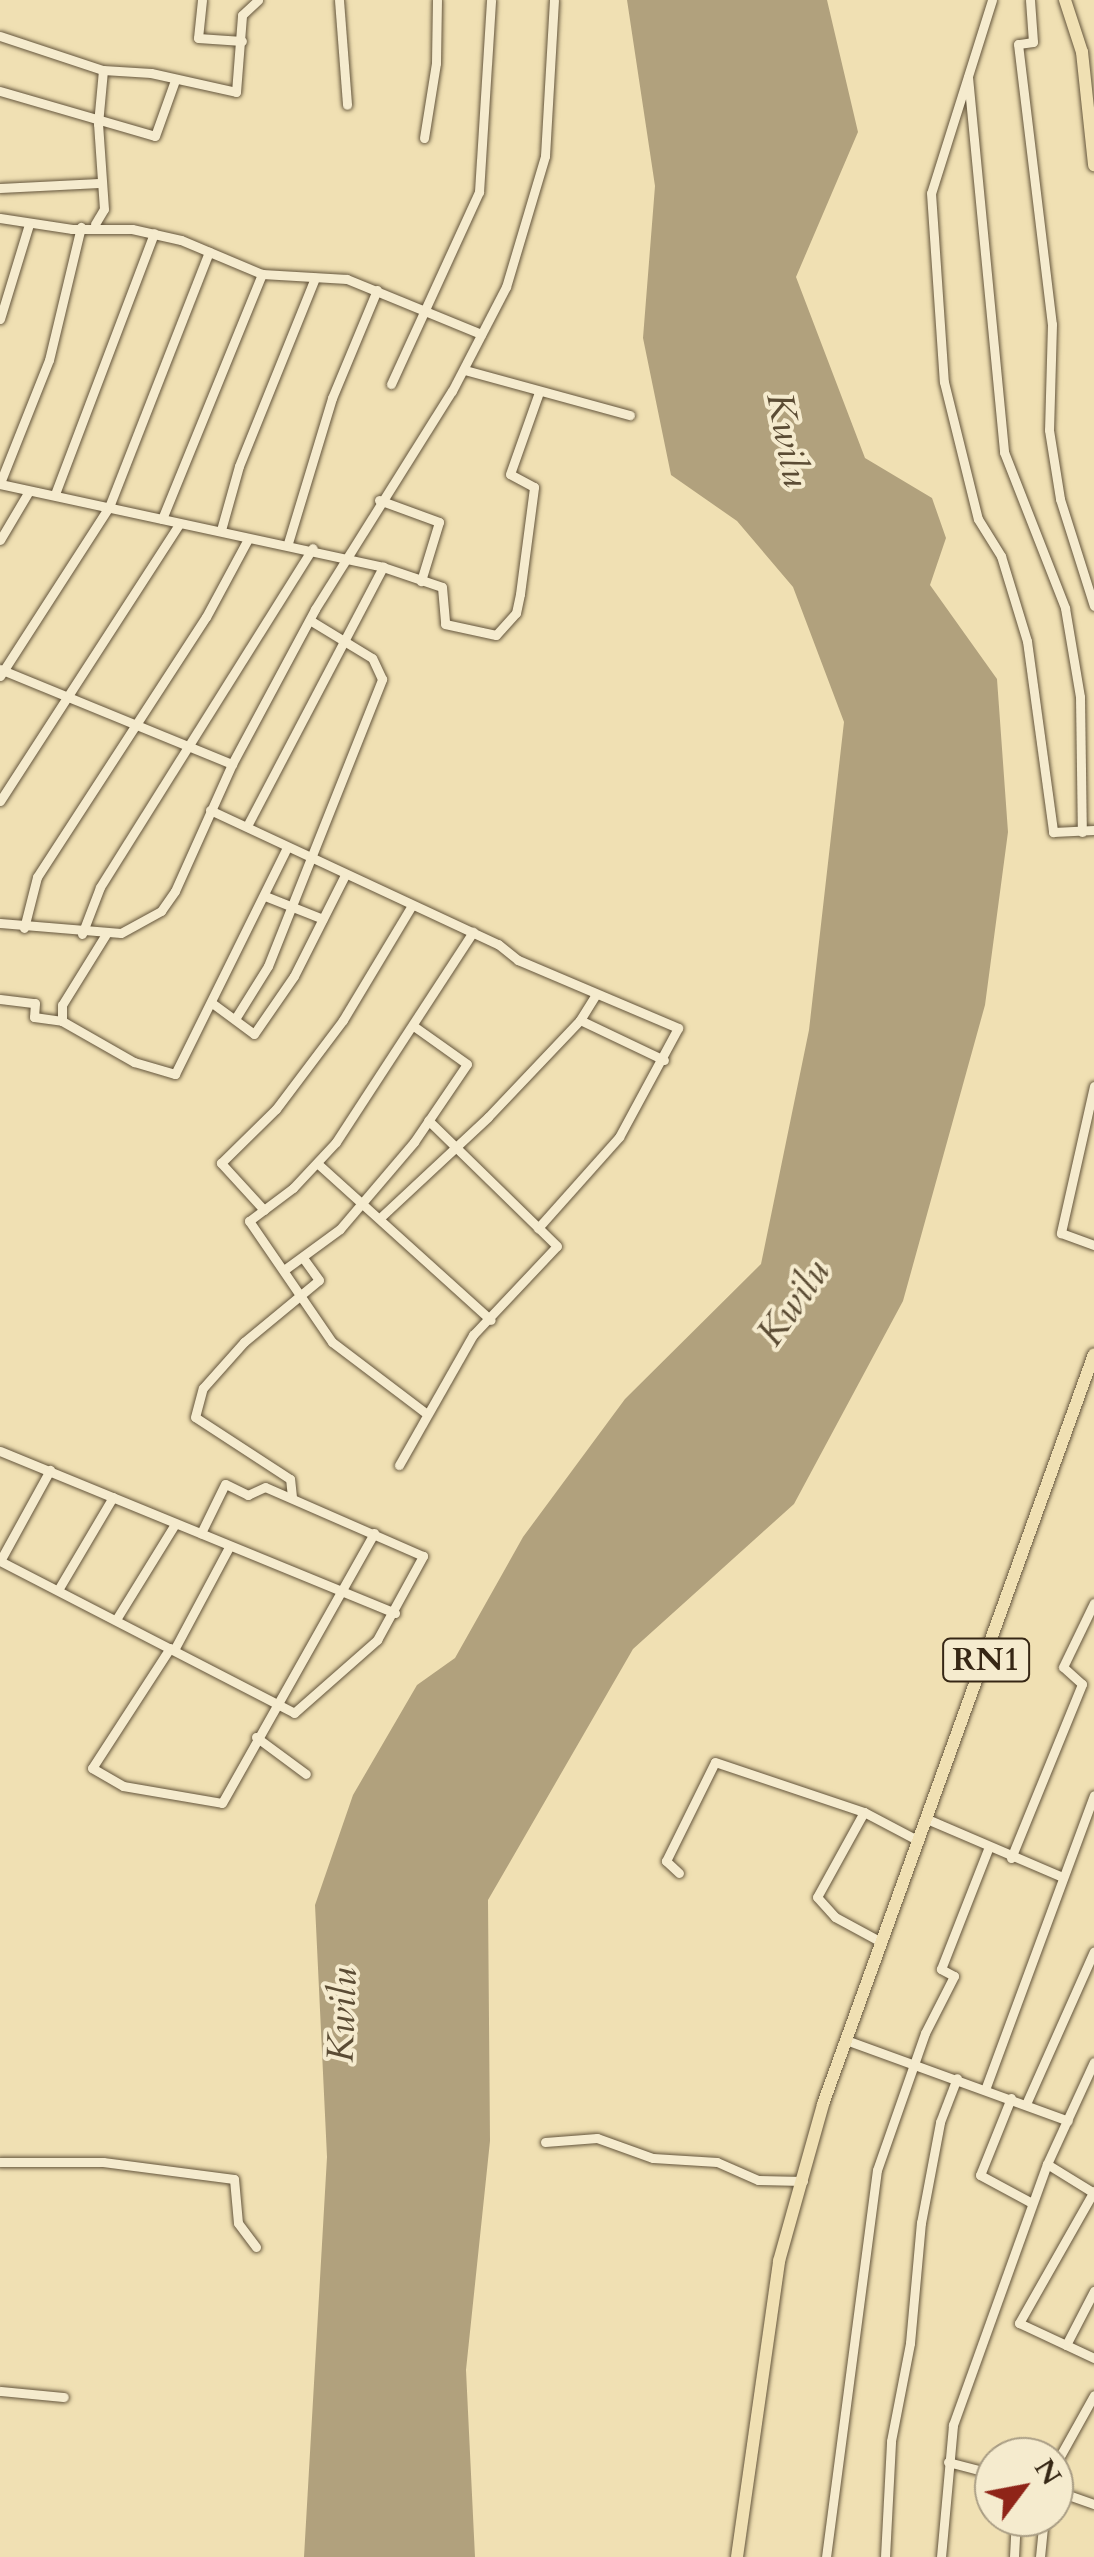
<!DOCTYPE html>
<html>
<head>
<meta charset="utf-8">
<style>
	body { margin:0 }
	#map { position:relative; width:1094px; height:2557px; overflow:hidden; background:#f0e0b3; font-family:Cardo,serif }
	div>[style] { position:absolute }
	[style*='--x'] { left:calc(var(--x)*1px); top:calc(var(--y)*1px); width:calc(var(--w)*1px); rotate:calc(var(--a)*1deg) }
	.water>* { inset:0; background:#b1a17d }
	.roads { filter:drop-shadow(0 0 2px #64553c) drop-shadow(0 0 2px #64553c) }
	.minor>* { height:9px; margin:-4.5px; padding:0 4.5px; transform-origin:4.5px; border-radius:4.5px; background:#f5ebce }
	.highway>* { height:12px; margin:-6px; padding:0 6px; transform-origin:6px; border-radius:6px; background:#f0e0b3 }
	span { translate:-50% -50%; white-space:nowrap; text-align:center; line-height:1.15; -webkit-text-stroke:8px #f5ebce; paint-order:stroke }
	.shield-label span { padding:2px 8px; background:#f5ebce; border:2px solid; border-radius:8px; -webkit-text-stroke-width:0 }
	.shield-label { font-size:32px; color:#362715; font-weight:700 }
	.water-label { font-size:38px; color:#5b4c34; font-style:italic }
	.north { position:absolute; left:974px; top:2437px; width:100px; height:100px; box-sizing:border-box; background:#f5ebce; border:2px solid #a99d84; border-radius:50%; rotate:58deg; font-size:28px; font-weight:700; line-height:40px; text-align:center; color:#362715 }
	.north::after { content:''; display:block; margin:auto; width:35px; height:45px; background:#8f2418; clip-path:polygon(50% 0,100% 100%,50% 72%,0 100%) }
</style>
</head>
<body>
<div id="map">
	<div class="water">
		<div style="clip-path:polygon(627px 0,827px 0,858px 132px,796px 277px,865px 458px,932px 498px,946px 538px,930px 585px,997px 679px,1008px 832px,985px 1005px,903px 1301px,794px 1504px,633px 1649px,488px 1900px,490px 2141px,466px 2370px,475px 2557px,304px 2557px,327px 2157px,315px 1905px,353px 1795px,417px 1685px,455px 1658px,523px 1537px,625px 1399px,761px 1264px,809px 1030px,844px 722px,793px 587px,737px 521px,671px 475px,643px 338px,655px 186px)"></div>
	</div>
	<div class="roads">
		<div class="minor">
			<div style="--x:202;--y:0;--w:38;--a:96"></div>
			<div style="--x:198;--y:38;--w:44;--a:3.9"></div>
			<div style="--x:339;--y:0;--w:105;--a:85.6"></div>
			<div style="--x:992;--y:0;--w:202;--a:107.5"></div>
			<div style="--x:931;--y:193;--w:189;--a:86.1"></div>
			<div style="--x:944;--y:382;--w:141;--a:76.1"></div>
			<div style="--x:978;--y:519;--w:44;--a:58.1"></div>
			<div style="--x:1001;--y:556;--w:89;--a:73"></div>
			<div style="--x:1027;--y:641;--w:193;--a:82.2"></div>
			<div style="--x:1053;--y:832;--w:41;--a:-2.8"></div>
			<div style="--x:1030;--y:0;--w:42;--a:85.9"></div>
			<div style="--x:1033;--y:42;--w:15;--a:172"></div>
			<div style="--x:1018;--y:44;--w:282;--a:83.1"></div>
			<div style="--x:1052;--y:324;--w:106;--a:91.6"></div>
			<div style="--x:1049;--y:430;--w:70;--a:80.9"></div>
			<div style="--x:1060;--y:499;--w:112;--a:72.4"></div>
			<div style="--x:0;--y:36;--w:108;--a:18.3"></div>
			<div style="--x:103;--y:70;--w:48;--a:3.6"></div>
			<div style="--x:151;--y:73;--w:87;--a:12.6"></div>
			<div style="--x:236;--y:92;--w:77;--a:-85.5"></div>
			<div style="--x:242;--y:15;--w:22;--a:-43"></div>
			<div style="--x:968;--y:77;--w:377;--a:84.5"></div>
			<div style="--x:1004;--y:452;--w:168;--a:68.6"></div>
			<div style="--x:1065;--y:608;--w:90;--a:80.4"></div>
			<div style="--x:1080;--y:697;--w:135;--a:89.2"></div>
			<div style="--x:0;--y:91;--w:161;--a:16.2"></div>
			<div style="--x:155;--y:136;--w:59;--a:-70.3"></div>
			<div style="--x:424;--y:138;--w:76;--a:-80.9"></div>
			<div style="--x:436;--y:63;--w:63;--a:-89.1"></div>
			<div style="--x:0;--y:188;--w:99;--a:-2.9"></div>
			<div style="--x:0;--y:218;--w:73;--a:8.7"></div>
			<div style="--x:72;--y:229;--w:60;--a:0"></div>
			<div style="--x:132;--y:229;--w:50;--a:12.7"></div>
			<div style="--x:181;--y:240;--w:88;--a:22.8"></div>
			<div style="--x:262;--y:274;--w:85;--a:3.4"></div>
			<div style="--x:347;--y:279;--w:145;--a:22.3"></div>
			<div style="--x:95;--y:224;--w:17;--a:-59"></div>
			<div style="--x:104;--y:209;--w:85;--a:-94"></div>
			<div style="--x:98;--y:124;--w:54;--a:-84.7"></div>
			<div style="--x:0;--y:319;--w:99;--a:-73"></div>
			<div style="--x:465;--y:370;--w:171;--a:15.3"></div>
			<div style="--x:391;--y:384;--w:211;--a:-65.4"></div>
			<div style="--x:479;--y:192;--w:192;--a:-86.4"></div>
			<div style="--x:0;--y:483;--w:132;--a:-68.3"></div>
			<div style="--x:49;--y:360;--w:137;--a:-76.5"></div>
			<div style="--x:0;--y:484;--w:392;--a:12.2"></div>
			<div style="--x:383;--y:567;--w:62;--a:18.7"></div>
			<div style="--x:442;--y:587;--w:37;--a:85"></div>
			<div style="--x:445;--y:624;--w:52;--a:12.2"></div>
			<div style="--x:496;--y:635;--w:30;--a:-48"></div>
			<div style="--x:516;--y:613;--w:19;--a:-78"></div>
			<div style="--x:520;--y:594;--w:108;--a:-82.5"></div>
			<div style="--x:534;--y:487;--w:27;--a:-152"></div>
			<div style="--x:510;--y:474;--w:87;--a:-70.5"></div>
			<div style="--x:55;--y:494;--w:279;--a:-69.2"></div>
			<div style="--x:379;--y:500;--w:64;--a:20.1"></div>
			<div style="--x:439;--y:522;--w:62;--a:107"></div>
			<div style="--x:162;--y:519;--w:265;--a:-67.8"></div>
			<div style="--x:221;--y:530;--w:66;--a:-74.3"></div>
			<div style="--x:239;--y:466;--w:203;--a:-68"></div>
			<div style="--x:0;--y:540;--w:57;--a:-59.4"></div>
			<div style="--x:288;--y:543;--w:152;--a:-73.1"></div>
			<div style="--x:332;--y:398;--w:117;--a:-67.4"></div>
			<div style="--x:0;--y:669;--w:251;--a:22.3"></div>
			<div style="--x:0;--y:676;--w:201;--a:-57.2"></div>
			<div style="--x:109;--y:507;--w:274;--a:-68.6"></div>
			<div style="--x:0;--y:801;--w:328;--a:-57.1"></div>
			<div style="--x:210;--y:810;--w:318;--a:25"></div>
			<div style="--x:498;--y:944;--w:26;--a:39"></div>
			<div style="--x:518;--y:960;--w:174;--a:23"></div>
			<div style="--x:678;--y:1028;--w:124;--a:118.4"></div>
			<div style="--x:619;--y:1137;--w:122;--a:131.7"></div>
			<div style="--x:247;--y:826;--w:293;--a:-62.3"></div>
			<div style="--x:265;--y:896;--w:62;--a:21.6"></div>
			<div style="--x:0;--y:923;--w:121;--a:4.7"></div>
			<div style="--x:121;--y:933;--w:46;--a:-28.8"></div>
			<div style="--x:161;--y:911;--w:24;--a:-55"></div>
			<div style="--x:175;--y:891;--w:139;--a:-65.8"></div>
			<div style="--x:232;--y:764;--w:176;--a:-61.8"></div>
			<div style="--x:315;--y:609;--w:257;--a:-57.9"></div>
			<div style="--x:452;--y:391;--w:117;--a:-62.6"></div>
			<div style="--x:506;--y:287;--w:137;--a:-73.4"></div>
			<div style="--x:545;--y:156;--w:156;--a:-86.7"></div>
			<div style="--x:24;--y:928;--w:53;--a:-75.7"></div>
			<div style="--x:37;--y:877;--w:310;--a:-57"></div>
			<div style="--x:206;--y:617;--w:89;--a:-61.7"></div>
			<div style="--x:82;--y:934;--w:50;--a:-69"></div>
			<div style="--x:100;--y:887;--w:400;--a:-57.9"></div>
			<div style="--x:0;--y:999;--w:35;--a:7"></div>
			<div style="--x:35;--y:1003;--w:14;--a:94"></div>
			<div style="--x:34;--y:1017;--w:28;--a:8"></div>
			<div style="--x:62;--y:1021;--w:83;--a:29.7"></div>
			<div style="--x:134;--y:1062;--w:43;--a:16.3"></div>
			<div style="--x:175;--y:1074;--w:253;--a:-63.7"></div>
			<div style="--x:212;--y:1003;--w:52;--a:36.4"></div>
			<div style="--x:254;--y:1034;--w:70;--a:-55.4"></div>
			<div style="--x:294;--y:976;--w:113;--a:-63.2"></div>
			<div style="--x:235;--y:1019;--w:62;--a:-58.1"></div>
			<div style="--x:268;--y:966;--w:309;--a:-68.3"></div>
			<div style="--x:382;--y:679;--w:23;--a:-115"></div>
			<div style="--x:372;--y:658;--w:69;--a:-148.6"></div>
			<div style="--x:580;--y:1020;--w:93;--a:25.5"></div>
			<div style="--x:62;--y:1021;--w:16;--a:-90"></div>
			<div style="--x:62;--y:1005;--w:84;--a:-58.2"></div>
			<div style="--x:1094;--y:1086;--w:151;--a:102.7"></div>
			<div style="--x:1061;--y:1233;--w:35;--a:20"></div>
			<div style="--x:317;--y:1163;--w:234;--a:42.1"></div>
			<div style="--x:264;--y:1210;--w:64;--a:-132.5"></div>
			<div style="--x:221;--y:1163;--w:77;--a:-44.5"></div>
			<div style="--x:276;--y:1109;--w:111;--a:-53"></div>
			<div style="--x:343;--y:1020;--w:132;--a:-59"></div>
			<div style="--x:382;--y:1216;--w:145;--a:-43"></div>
			<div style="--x:488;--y:1117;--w:134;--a:-46.5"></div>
			<div style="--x:580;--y:1020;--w:31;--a:-58"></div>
			<div style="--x:284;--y:1270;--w:69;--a:-36.2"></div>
			<div style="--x:340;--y:1229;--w:114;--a:-49.6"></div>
			<div style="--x:414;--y:1142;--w:94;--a:-55.8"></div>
			<div style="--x:467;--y:1064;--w:64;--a:-144.6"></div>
			<div style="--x:427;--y:1414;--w:119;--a:-142.8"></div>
			<div style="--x:332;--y:1342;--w:147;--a:-124.4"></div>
			<div style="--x:249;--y:1221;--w:55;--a:-36.9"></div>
			<div style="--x:293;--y:1188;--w:63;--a:-46.9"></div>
			<div style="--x:336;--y:1142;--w:251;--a:-56.9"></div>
			<div style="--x:0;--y:1451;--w:427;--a:22.3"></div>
			<div style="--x:399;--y:1465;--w:150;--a:-60.4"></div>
			<div style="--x:473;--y:1335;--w:122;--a:-46.7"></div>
			<div style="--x:557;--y:1246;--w:180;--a:-135.7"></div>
			<div style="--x:292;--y:1497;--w:18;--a:-96"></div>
			<div style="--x:290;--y:1479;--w:113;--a:-146.9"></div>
			<div style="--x:195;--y:1417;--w:30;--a:-75"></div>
			<div style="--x:203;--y:1388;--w:62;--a:-48.3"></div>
			<div style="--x:244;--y:1342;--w:97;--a:-39.6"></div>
			<div style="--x:319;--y:1280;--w:26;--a:-126"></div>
			<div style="--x:0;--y:1561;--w:331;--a:27.3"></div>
			<div style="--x:294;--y:1713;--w:111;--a:-41.3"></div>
			<div style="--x:377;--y:1640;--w:96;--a:-61.3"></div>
			<div style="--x:423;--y:1556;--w:172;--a:-156.4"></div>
			<div style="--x:265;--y:1487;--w:19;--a:155"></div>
			<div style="--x:248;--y:1495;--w:25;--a:-154"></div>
			<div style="--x:225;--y:1484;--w:55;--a:116.1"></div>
			<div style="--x:0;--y:1561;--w:104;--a:-61.2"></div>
			<div style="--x:58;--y:1590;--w:108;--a:-59.4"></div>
			<div style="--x:117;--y:1618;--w:110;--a:-58.3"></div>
			<div style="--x:170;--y:1648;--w:143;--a:123"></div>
			<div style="--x:92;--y:1768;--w:36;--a:30"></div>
			<div style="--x:123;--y:1786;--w:100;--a:9.7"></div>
			<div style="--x:222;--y:1803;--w:310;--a:-60.6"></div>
			<div style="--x:174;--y:1650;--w:117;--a:-61.9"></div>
			<div style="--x:256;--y:1737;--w:62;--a:36.5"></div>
			<div style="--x:864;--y:1812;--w:97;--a:118.9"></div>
			<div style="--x:817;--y:1897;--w:27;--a:48"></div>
			<div style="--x:835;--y:1917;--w:52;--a:28.5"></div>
			<div style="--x:927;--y:1819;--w:147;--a:23.2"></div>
			<div style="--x:1011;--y:1858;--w:188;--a:-67.8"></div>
			<div style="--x:1082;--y:1684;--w:25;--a:-138"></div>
			<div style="--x:1063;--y:1667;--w:71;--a:-64.2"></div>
			<div style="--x:679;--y:1873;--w:18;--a:-137"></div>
			<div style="--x:666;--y:1861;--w:110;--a:-63.7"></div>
			<div style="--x:715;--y:1762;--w:157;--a:18.6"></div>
			<div style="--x:864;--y:1812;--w:60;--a:27.8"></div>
			<div style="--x:846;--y:2040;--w:236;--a:20"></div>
			<div style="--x:986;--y:2087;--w:311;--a:-69.7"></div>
			<div style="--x:1011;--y:2098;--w:83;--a:111.9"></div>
			<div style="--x:980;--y:2175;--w:59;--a:28.3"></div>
			<div style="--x:1026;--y:2104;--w:167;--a:-66"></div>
			<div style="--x:545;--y:2142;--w:52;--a:-4.4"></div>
			<div style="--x:597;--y:2138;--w:59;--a:19.7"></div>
			<div style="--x:653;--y:2158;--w:64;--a:3.6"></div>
			<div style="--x:717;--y:2162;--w:45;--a:23.7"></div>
			<div style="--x:758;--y:2180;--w:45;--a:1.3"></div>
			<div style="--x:0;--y:2162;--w:103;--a:0"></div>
			<div style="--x:103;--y:2162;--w:132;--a:7.4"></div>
			<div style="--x:234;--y:2179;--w:44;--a:84.8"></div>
			<div style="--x:238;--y:2223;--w:30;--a:53"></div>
			<div style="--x:1047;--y:2164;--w:55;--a:31.7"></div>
			<div style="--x:1094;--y:2191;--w:152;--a:119.6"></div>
			<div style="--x:1019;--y:2323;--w:83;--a:25"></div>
			<div style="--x:1066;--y:2345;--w:61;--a:-62.6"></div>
			<div style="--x:0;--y:2391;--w:64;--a:5.4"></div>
			<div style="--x:948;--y:2462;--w:48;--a:14.6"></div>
			<div style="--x:1054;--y:2467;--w:82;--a:-60.9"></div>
			<div style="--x:1054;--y:2490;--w:42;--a:19.3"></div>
			<div style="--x:826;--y:2557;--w:390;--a:-82.5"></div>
			<div style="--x:877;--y:2170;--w:145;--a:-70.7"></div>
			<div style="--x:925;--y:2033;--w:64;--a:-63"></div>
			<div style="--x:954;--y:1976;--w:15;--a:-152"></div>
			<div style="--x:941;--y:1969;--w:129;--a:-68.6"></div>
			<div style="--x:885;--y:2557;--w:116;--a:-87"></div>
			<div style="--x:891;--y:2441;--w:100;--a:-79"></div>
			<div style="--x:910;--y:2343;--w:121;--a:-84.8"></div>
			<div style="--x:921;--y:2223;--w:103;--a:-79.3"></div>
			<div style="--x:940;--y:2122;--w:47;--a:-68.9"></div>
			<div style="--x:941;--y:2557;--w:133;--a:-84.8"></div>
			<div style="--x:953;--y:2425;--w:277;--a:-70.2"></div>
			<div style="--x:1047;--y:2164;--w:112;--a:-65.3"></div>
			<div style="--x:1014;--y:2557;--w:40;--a:-87.1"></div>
			<div style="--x:1040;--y:2557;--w:40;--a:-84.3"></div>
		</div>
		<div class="highway">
			<div style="--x:1065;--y:0;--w:55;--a:71.9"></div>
			<div style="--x:1082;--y:52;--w:114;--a:83.9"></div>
			<div style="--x:737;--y:2557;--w:299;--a:-81.9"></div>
			<div style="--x:779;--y:2261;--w:163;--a:-74.3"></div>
			<div style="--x:823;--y:2104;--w:797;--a:-70.13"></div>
		</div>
	</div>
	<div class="shield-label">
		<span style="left:986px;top:1660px">RN1</span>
	</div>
	<div class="water-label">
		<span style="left:787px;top:440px;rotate:79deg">Kwilu</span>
		<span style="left:794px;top:1303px;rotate:-55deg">Kwilu</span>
		<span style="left:343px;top:2015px;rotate:-88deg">Kwilu</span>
	</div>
	<div class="north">N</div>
</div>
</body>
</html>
